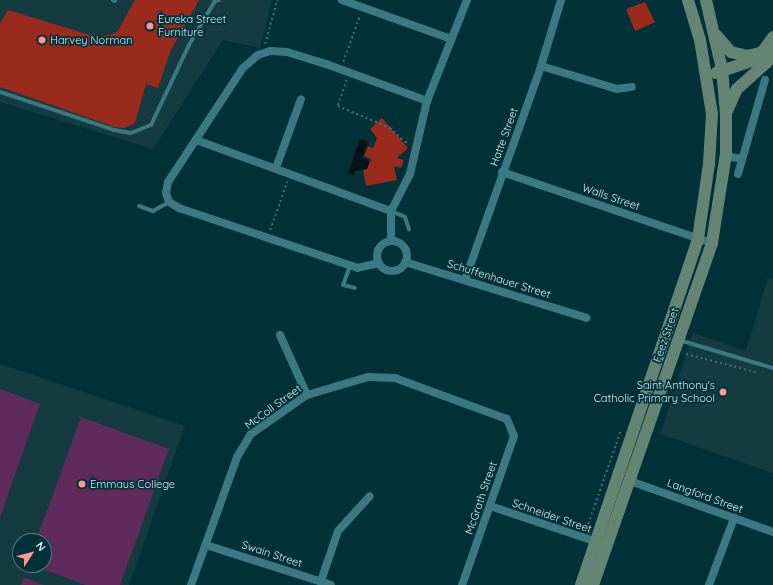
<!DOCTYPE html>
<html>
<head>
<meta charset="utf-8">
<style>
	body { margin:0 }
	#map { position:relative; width:773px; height:585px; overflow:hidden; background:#003038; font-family:Quicksand,sans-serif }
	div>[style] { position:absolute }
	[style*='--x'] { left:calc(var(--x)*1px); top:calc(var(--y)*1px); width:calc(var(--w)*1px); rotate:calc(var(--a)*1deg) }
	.built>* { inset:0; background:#143b41 }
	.green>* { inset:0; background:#5f2b5a }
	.water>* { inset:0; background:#001216 }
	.building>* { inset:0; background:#9a2a1c }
	.path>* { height:1.5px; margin-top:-0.75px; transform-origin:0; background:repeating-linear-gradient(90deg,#446e75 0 2px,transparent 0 5px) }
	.lane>* { height:4px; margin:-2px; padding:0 2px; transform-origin:2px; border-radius:2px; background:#3d7882 }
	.street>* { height:8px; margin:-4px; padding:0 4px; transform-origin:4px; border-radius:4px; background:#3d7882 }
	.street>.ring { margin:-4px; padding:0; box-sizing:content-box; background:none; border:8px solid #3d7882; border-radius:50% }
	.secondary>* { height:12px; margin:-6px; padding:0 6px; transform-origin:6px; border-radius:6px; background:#648574 }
	.dots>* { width:11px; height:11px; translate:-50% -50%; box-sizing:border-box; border:2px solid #003038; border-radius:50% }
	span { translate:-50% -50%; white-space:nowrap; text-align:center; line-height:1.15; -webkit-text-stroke:3.5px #003038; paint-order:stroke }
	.poi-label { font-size:11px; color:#d2eff5 }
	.left { translate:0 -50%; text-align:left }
	.right { translate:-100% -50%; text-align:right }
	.street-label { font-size:11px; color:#d2eff5 }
	.north { position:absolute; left:12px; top:533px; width:40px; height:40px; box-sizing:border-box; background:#003038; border:1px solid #547c84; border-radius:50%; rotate:54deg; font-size:11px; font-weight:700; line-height:16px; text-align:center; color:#d2eff5 }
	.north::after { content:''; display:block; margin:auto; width:14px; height:18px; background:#f59d8e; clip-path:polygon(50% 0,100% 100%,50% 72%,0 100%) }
</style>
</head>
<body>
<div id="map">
	<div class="built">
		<div style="clip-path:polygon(0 0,272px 0,260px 48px,223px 40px,153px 149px,0 102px)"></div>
		<div style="clip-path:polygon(768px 277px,773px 279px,773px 473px,660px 434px,693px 333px,746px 351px)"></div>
		<div style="clip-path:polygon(evenodd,0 364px,185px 426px,129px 585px,0 585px,0 364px,20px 541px,44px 541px,44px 565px,20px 565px,20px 541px)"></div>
	</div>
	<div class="green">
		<div style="clip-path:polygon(0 389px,40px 404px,0 517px)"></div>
		<div style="clip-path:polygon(81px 417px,169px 449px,120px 585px,86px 585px,31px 565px,44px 565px,44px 541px,36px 541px)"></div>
		<div style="clip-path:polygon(23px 577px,44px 585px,21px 585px)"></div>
	</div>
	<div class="water">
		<div style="clip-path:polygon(360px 139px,368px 142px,362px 158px,369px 161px,368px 169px,355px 171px,354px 175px,348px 173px)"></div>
	</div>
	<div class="building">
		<div style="clip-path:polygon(135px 0,199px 0,170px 52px,158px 88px,146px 84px,135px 123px,124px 128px,115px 127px,0 87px,0 23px,8px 10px,100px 38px,117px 32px)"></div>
		<div style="clip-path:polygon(645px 2px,655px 22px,635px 31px,626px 9px)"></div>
		<div style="clip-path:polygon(382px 118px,408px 148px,397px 158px,404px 160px,401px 168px,394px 166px,397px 180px,366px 186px,363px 170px,367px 169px,371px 159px,364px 156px,368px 146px,373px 148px,377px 138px,370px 129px)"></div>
	</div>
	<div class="path">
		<div style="--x:265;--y:44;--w:46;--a:-74.7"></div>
		<div style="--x:343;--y:62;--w:50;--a:-70.1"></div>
		<div style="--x:347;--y:80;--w:28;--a:109"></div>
		<div style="--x:338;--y:106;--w:56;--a:22.9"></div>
		<div style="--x:390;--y:128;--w:21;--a:43"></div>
		<div style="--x:405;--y:142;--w:3;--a:0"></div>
		<div style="--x:270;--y:230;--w:51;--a:-70.5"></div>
		<div style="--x:686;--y:354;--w:75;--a:14.6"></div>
		<div style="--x:583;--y:528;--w:6;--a:-39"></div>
		<div style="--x:588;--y:524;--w:100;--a:-70.7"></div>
	</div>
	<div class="lane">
		<div style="--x:113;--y:0;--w:2;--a:27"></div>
		<div style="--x:0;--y:92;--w:120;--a:18.4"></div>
		<div style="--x:114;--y:130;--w:17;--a:10"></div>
		<div style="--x:131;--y:133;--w:22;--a:-22"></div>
		<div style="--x:151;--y:125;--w:89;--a:-64.6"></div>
		<div style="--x:189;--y:45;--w:51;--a:-59.4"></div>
		<div style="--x:215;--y:1;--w:4;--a:-14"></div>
		<div style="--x:139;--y:206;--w:15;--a:20"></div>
		<div style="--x:153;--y:211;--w:18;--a:-29"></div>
		<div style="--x:391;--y:211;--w:15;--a:23"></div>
		<div style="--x:405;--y:217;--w:13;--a:72"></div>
		<div style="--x:350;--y:266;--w:20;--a:110"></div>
		<div style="--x:343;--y:285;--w:12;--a:14"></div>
		<div style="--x:679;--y:340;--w:98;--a:16.6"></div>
	</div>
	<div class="street">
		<div style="--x:342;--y:0;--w:116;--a:19.7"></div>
		<div style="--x:541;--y:66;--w:79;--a:16.8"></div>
		<div style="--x:617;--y:89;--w:15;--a:-8"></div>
		<div style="--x:196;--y:140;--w:208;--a:20"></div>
		<div style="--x:726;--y:156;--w:16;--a:11"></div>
		<div style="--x:276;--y:168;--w:73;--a:-70.1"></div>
		<div style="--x:502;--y:172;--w:222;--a:18.7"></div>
		<div style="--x:738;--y:174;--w:98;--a:-74"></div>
		<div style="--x:391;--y:241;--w:30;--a:-90"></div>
		<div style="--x:391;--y:211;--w:42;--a:-62.8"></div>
		<div style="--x:410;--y:174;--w:75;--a:-76.9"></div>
		<div style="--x:427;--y:101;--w:109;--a:-68.4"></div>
		<div class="ring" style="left:377px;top:241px;width:22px;height:22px"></div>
		<div style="--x:405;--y:262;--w:190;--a:17.1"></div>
		<div style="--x:379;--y:263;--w:22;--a:167"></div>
		<div style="--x:358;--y:268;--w:189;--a:-161.5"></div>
		<div style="--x:179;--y:208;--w:12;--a:-149"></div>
		<div style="--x:169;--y:202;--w:9;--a:-108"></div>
		<div style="--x:166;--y:193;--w:11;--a:-80"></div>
		<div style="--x:168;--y:182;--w:136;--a:-56.7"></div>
		<div style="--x:243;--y:68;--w:20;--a:-41"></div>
		<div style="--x:258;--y:55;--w:13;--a:-18"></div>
		<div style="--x:270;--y:51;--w:17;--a:3"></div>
		<div style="--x:287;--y:52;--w:41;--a:17.1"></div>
		<div style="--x:326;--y:64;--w:108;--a:20.1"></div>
		<div style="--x:465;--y:280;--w:227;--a:-70.4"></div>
		<div style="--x:541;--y:66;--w:69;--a:-73.1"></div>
		<div style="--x:280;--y:335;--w:66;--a:65.8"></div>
		<div style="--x:630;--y:481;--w:152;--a:19.6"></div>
		<div style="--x:490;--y:506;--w:116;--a:18.6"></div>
		<div style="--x:206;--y:545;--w:131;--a:17.7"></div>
		<div style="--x:321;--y:581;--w:53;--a:-71.2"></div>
		<div style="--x:338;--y:531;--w:47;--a:-47.6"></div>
		<div style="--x:191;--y:585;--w:136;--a:-70.2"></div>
		<div style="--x:237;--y:457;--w:27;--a:-59"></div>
		<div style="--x:251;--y:434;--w:68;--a:-34.9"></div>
		<div style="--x:307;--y:395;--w:64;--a:-16.4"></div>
		<div style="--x:368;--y:377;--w:27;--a:2"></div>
		<div style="--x:395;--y:378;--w:119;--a:20.1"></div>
		<div style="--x:507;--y:419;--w:18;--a:68"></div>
		<div style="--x:514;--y:436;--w:158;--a:109.2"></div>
		<div style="--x:709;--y:585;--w:72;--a:-69.5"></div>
	</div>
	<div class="secondary">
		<div style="--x:717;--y:36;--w:21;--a:49"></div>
		<div style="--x:731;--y:52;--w:16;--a:14"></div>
		<div style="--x:747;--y:56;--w:13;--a:-13"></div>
		<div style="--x:716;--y:73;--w:37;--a:-19"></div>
		<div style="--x:751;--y:61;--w:16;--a:-40"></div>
		<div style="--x:763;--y:51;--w:17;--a:-54"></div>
		<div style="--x:727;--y:111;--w:24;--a:-66"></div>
		<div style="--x:737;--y:89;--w:40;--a:-42"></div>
		<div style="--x:767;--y:62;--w:13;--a:-61"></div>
		<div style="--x:581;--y:585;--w:365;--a:-71.3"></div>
		<div style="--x:698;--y:239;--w:76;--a:-81.7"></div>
		<div style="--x:709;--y:164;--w:50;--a:-86.6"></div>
		<div style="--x:712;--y:114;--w:75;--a:-99.2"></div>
		<div style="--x:700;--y:40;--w:42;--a:-106.7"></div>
		<div style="--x:593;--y:585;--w:362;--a:-70.8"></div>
		<div style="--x:712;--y:243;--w:90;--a:-81.1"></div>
		<div style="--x:726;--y:154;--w:40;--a:-90"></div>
		<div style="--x:726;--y:114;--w:45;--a:-95.1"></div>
		<div style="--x:722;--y:69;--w:71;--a:-103.1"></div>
	</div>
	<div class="dots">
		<div style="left:150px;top:26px;background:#f59d8e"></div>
		<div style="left:42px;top:40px;background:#f59d8e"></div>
		<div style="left:723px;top:392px;background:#f59d8e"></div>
		<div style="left:82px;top:484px;background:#f59d8e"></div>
	</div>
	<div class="poi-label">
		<span class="left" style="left:158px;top:26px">Eureka Street<br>Furniture</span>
		<span class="left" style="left:50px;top:40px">Harvey Norman</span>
		<span class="right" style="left:715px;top:392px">Saint Anthony's<br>Catholic Primary School</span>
		<span class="left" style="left:90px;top:484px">Emmaus College</span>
	</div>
	<div class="street-label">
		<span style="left:504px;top:137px;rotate:-70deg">Hatte Street</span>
		<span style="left:611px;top:197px;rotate:19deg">Walls Street</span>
		<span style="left:499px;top:279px;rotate:17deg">Schuffenhauer Street</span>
		<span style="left:666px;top:335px;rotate:-71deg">Feez Street</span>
		<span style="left:273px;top:407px;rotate:-36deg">McColl Street</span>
		<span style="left:705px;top:496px;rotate:20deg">Langford Street</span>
		<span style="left:481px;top:498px;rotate:-71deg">McGrath Street</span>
		<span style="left:552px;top:516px;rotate:19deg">Schneider Street</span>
		<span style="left:272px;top:554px;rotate:18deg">Swain Street</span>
	</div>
	<div class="north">N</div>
</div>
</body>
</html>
